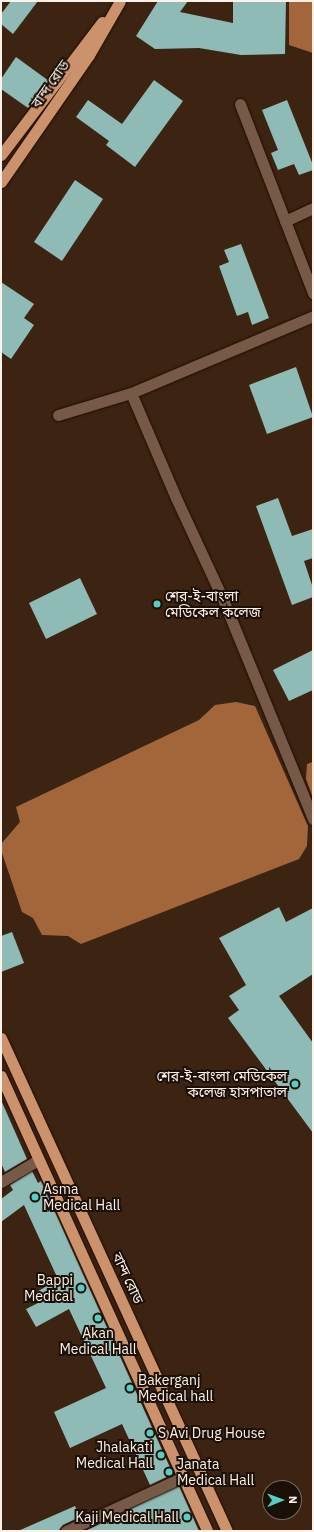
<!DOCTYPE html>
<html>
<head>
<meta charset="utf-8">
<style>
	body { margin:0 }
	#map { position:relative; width:314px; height:1532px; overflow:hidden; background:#3d2311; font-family:"IBM Plex Sans","Noto Sans Bengali",sans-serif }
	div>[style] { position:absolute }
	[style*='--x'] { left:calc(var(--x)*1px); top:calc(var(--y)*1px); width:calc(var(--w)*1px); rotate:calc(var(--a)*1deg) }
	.water>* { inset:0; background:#a3663b }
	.building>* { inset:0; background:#8ebbb6 }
	.roads { filter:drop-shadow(0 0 1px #230c00) drop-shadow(0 0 1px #230c00) }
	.minor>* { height:11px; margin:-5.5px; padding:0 5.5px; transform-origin:5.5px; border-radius:5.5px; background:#765946 }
	.trunk>* { height:11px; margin:-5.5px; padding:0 5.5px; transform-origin:5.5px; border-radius:5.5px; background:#cc926c }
	.dots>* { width:11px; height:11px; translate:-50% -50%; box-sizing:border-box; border:2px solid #1b1008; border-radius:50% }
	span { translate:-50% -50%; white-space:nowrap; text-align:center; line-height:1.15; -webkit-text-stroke:4px #1b1008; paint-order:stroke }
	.street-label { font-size:14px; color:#fff1e8 }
	.poi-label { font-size:14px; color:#fff1e8 }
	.left { translate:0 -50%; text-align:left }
	.right { translate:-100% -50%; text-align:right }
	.frame { position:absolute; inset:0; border:2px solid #fff1e8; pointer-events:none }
	.north { position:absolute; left:262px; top:1480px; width:40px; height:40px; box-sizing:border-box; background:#1b1008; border:1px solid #766a62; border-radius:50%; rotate:89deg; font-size:11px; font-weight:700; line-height:16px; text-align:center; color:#fff1e8 }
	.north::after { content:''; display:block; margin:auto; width:14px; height:18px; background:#56cec3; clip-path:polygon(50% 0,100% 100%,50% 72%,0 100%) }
</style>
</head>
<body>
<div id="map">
	<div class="water">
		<div style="clip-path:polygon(289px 1px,313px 1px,313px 53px,289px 45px)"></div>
		<div style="clip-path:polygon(236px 702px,255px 706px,308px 826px,307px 846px,299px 859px,81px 944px,68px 936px,42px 935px,33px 918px,22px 912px,1px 850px,1px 844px,20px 822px,16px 807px,199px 720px,215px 705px)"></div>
		<div style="clip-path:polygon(313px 762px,313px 798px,306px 779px,307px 764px)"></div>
	</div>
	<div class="building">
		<div style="clip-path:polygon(11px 1px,38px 1px,13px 34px,1px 24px,1px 14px)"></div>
		<div style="clip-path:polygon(158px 1px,188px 1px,180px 12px,233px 23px,233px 1px,286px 1px,285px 54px,241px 55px,199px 48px,155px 49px,136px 36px)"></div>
		<div style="clip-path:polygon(16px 57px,49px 81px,28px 108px,1px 89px,1px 79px)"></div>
		<div style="clip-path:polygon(154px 80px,183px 101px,135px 167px,106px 145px,109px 141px,76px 117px,88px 100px,122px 124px)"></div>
		<div style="clip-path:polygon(287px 100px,313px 165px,313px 170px,299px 175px,294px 164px,278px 170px,271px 153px,278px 150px,262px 110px)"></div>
		<div style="clip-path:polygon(75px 180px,103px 199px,62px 261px,34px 242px)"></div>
		<div style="clip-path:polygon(241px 244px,269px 318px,252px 325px,248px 312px,237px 316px,219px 266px,229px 262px,224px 250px)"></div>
		<div style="clip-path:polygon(1px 282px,34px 304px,24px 318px,34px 325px,11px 359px,1px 352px)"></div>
		<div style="clip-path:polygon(296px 367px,313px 417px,267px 434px,249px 385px)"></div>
		<div style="clip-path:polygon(278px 498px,292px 536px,313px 529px,313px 558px,304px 561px,313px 588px,313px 597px,292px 605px,256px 506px)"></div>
		<div style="clip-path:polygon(80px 578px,97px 614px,46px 639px,29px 603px)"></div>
		<div style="clip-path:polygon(313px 650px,313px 690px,289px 701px,273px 670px)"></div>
		<div style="clip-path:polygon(279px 907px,286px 922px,313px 908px,313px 974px,279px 996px,313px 1043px,313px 1133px,228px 1018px,239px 1010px,229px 996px,246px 985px,219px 938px)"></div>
		<div style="clip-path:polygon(12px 932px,24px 963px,1px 972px,1px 936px)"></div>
		<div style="clip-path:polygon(1px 1100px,27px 1159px,5px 1172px,1px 1163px)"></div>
		<div style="clip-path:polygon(32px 1171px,38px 1183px,41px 1181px,173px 1474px,150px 1485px,122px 1424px,70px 1448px,54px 1412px,106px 1388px,69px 1309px,36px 1327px,26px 1309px,40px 1302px,35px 1293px,57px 1280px,57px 1277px,24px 1205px,1px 1222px,1px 1199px,13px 1190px,10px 1185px)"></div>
		<div style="clip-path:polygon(179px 1486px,199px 1531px,85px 1531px,155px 1497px)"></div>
		<div style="clip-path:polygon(75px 1506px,80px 1517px,63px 1525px,59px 1530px,18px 1531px)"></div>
	</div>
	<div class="roads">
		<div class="minor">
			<div style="--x:240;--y:104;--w:203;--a:68.9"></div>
			<div style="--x:285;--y:221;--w:31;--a:-25"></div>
			<div style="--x:131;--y:393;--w:114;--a:66.8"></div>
			<div style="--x:176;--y:498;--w:109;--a:65.1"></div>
			<div style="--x:222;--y:597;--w:240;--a:67.7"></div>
			<div style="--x:58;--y:415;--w:76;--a:-16.8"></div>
			<div style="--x:131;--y:393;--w:198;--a:-22.9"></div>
			<div style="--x:1;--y:1182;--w:43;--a:-30.7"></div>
			<div style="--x:66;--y:1531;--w:129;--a:-24.8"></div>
		</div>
		<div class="trunk">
			<div style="--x:1;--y:155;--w:167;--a:-52.8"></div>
			<div style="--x:1;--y:182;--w:155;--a:-55.3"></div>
			<div style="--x:89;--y:55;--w:62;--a:-60.1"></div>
			<div style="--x:1;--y:1038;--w:542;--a:65.37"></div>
			<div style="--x:1;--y:1076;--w:499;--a:65.6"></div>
		</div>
	</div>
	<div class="dots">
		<div style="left:157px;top:604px;background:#56cec3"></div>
		<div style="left:295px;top:1084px;background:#56cec3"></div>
		<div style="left:35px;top:1197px;background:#56cec3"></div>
		<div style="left:81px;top:1288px;background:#56cec3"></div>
		<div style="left:98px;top:1318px;background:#56cec3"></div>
		<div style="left:130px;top:1388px;background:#56cec3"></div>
		<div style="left:150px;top:1433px;background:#56cec3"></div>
		<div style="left:161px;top:1455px;background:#56cec3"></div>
		<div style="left:169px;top:1472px;background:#56cec3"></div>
		<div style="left:187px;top:1517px;background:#56cec3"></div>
	</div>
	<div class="street-label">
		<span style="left:50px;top:84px;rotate:-55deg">বান্দ রোড</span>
		<span style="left:128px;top:1278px;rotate:65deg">বান্দ রোড</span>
	</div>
	<div class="poi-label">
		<span class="left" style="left:165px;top:604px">শের-ই-বাংলা<br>মেডিকেল কলেজ</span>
		<span class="right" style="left:287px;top:1084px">শের-ই-বাংলা মেডিকেল<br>কলেজ হাসপাতাল</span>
		<span class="left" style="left:43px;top:1197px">Asma<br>Medical Hall</span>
		<span class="right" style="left:73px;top:1288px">Bappi<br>Medical</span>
		<span style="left:98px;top:1341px">Akan<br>Medical Hall</span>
		<span class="left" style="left:138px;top:1388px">Bakerganj<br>Medical hall</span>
		<span class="left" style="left:158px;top:1433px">S Avi Drug House</span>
		<span class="right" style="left:153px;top:1455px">Jhalakati<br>Medical Hall</span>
		<span class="left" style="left:177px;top:1472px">Janata<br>Medical Hall</span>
		<span class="right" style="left:179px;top:1517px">Kaji Medical Hall</span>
	</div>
	<div class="frame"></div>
	<div class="north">N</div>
</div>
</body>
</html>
